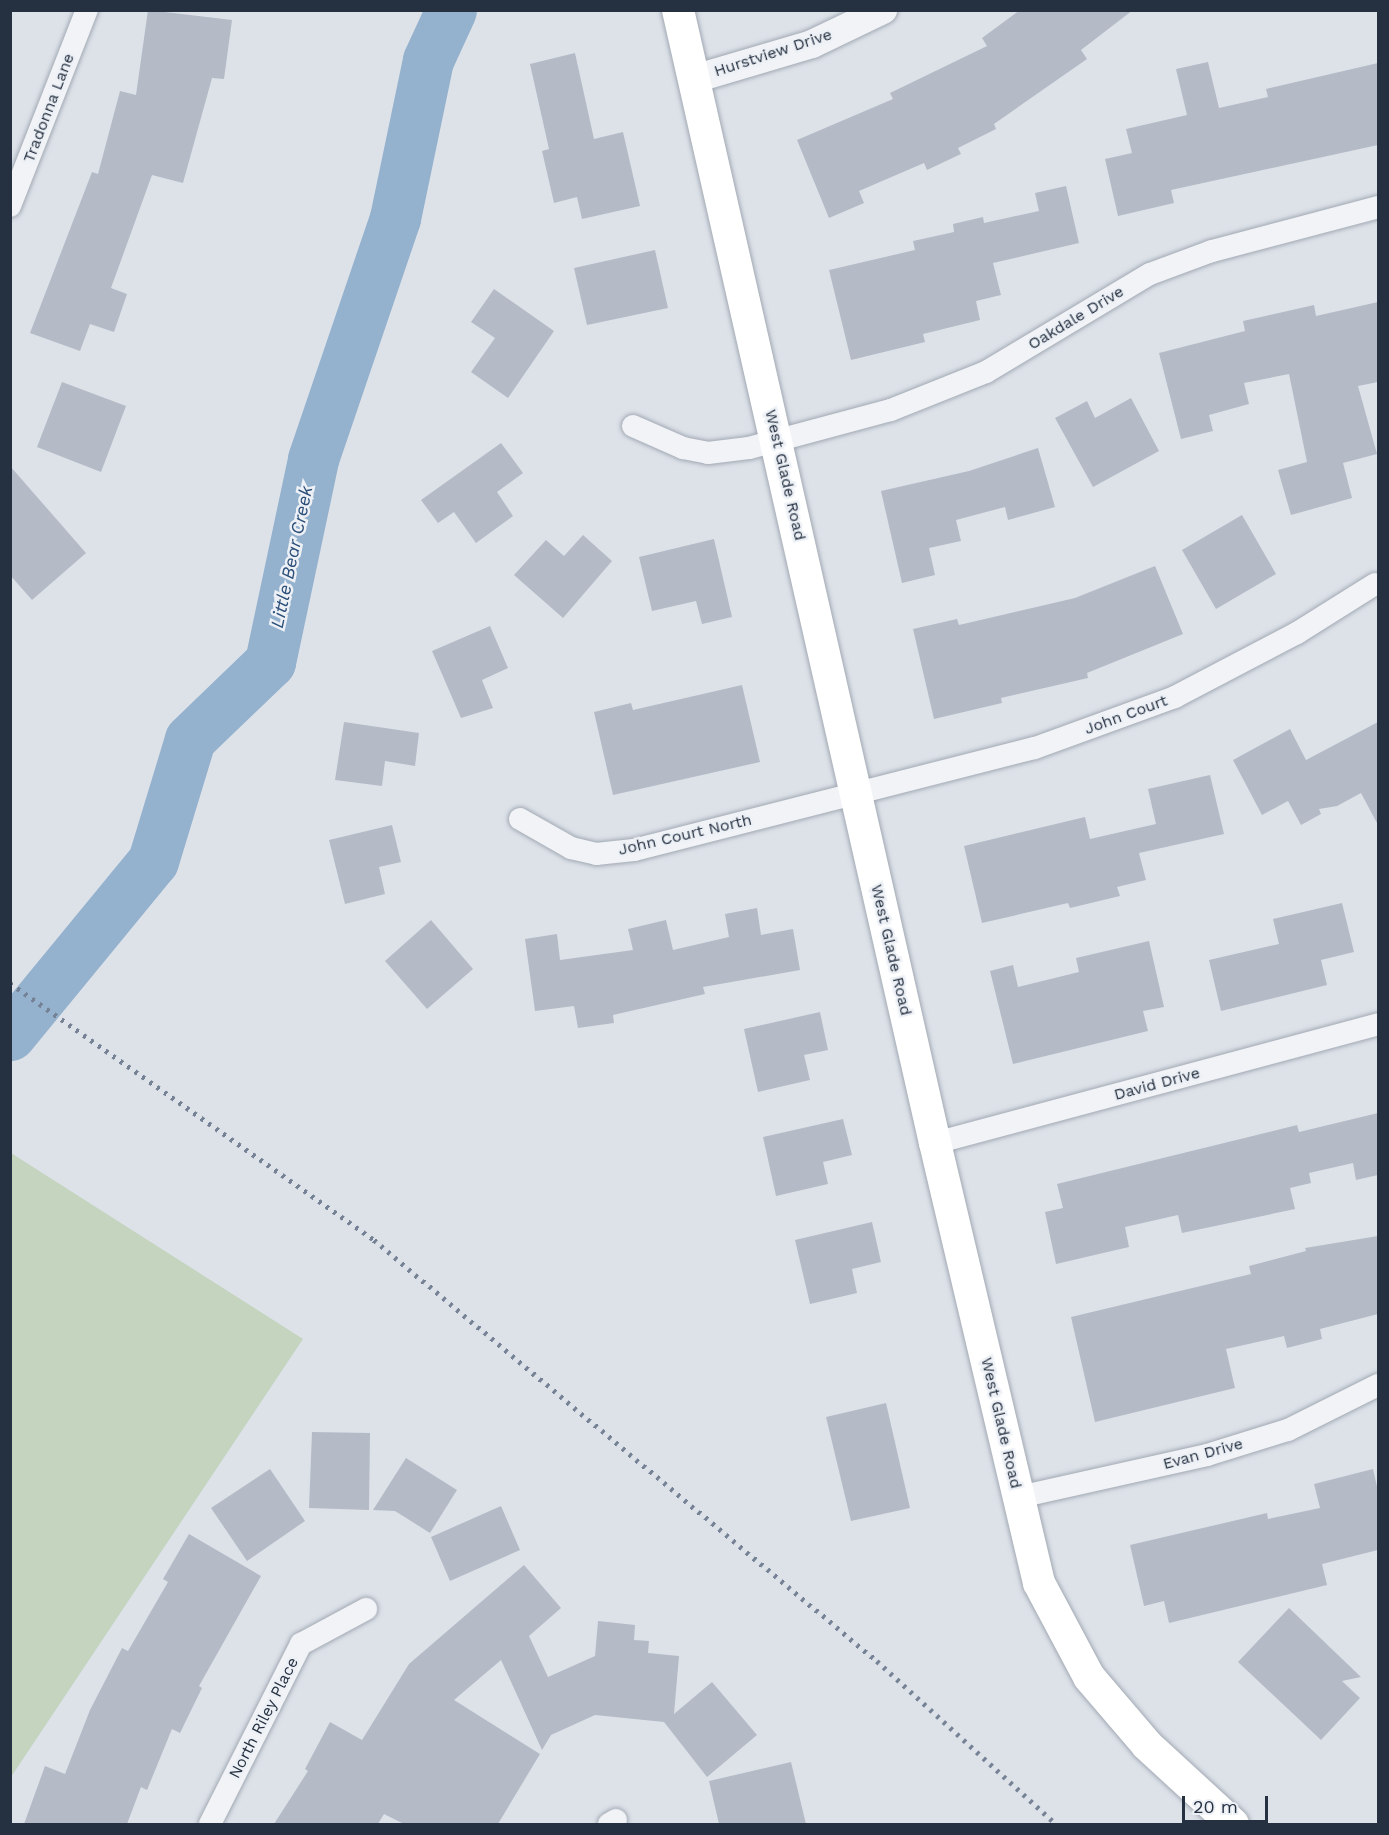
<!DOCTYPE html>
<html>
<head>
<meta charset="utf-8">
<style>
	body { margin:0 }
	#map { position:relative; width:1389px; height:1835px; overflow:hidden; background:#dde2e9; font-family:"Work Sans",sans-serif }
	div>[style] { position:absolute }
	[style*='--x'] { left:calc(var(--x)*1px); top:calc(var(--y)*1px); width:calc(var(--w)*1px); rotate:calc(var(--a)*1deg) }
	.green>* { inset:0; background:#c4d4be }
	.river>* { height:51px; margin:-25.5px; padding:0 25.5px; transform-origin:25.5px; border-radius:25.5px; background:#94b1cd }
	.building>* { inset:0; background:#b4bbc6 }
	.roads { filter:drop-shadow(0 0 2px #a2a9b3) drop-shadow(0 0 2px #a2a9b3) }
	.minor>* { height:22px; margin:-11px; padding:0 11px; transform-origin:11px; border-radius:11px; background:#f1f3f7 }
	.tertiary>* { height:28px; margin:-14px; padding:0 14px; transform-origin:14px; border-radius:14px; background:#f1f3f7 }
	.secondary>* { height:32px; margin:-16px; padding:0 16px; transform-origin:16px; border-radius:16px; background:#fff }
	.rail>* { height:4.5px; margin-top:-2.25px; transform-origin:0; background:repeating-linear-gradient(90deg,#758194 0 3px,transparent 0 9px) }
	span { translate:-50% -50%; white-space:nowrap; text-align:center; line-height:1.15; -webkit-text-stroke:5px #edf1f6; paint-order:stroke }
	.street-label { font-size:16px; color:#253041 }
	.water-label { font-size:18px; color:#2b4f79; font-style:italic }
	.frame { position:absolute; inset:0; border:12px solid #253041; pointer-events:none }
	.scale { position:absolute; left:1182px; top:1796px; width:86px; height:27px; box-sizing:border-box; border:3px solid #253041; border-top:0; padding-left:8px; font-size:18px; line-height:21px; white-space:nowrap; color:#253041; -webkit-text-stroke:4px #edf1f6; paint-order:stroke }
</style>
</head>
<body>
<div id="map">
	<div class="green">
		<div style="clip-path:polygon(11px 1153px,303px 1339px,11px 1777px)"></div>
	</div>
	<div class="river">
		<div style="--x:10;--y:1035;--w:225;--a:-50.6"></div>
		<div style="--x:153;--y:861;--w:127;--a:-73.1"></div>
		<div style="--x:190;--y:739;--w:111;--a:-43.9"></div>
		<div style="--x:270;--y:662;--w:208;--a:-78"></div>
		<div style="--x:313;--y:459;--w:255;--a:-71.2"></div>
		<div style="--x:395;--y:218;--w:161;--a:-78.2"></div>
		<div style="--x:428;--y:60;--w:55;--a:-65.3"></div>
	</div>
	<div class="building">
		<div style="clip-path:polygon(148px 10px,232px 20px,224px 79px,212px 78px,183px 183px,152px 175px,111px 288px,127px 294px,114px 332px,90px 324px,80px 351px,30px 333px,92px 172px,98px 174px,120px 91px,136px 95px)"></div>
		<div style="clip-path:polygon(1020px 10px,1133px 10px,1081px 50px,1087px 59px,994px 124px,996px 129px,958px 148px,961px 154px,927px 170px,924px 163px,859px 191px,864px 203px,829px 218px,797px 140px,893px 99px,890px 93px,987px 46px,982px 38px)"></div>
		<div style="clip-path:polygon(575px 53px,594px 139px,623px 132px,640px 206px,582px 219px,577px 197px,554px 203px,542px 151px,549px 149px,530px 64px)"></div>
		<div style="clip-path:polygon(1208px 62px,1219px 108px,1268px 97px,1266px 89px,1378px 63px,1378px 145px,1171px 190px,1174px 203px,1118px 216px,1105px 159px,1132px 153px,1126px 129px,1187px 115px,1176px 69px)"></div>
		<div style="clip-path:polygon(1066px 186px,1079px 243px,993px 263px,1001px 295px,976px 301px,980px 320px,923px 334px,925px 342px,851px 360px,829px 270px,915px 250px,913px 241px,954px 232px,953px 224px,983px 217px,984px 223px,1039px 211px,1035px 193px)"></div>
		<div style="clip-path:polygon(655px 250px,668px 308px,587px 325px,574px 268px)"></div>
		<div style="clip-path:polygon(494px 289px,554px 331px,508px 398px,471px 372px,495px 338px,471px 322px)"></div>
		<div style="clip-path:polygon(1378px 302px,1378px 382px,1358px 386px,1377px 454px,1343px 463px,1352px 498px,1291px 515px,1278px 470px,1307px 462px,1289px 374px,1244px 383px,1249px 404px,1209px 415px,1213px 431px,1181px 439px,1159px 353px,1245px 331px,1243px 321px,1314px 305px,1316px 316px)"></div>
		<div style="clip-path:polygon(62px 382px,126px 406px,101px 472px,37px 447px)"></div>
		<div style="clip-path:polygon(1131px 398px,1159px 451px,1093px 487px,1055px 418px,1087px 401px,1095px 418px)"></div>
		<div style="clip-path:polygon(501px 443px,523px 473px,497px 492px,513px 516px,476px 543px,454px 512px,438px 523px,421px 500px)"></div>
		<div style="clip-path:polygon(1038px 448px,1055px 507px,1008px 520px,1005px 507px,956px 520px,961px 541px,929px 548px,935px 575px,902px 583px,881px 491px,969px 471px)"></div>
		<div style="clip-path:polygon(10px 466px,86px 553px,32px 600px,10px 575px)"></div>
		<div style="clip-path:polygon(1242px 515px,1276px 574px,1216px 609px,1182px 550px)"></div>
		<div style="clip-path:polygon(583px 535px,612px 561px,563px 618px,514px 575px,546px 540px,564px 556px)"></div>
		<div style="clip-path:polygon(714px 539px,732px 617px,702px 624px,696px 601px,652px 611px,639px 557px)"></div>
		<div style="clip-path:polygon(1155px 566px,1183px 634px,1087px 673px,1088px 678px,1001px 698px,1002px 703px,934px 719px,913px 629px,957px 619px,959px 625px,1075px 598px)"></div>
		<div style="clip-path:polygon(490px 626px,508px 668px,482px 680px,493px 708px,461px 718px,432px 651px)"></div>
		<div style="clip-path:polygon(742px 685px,760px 762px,613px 795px,594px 712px,631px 703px,633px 710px)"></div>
		<div style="clip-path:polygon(344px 722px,419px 733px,415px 766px,385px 761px,382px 786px,335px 780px)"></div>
		<div style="clip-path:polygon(1378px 722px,1378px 825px,1361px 793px,1337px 806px,1319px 809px,1321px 814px,1301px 825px,1288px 801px,1262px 815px,1233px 760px,1290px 729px,1306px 760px)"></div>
		<div style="clip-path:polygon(1210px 775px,1224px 834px,1139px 853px,1146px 880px,1117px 887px,1120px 896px,1070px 908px,1068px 903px,982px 923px,964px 846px,1085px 817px,1090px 839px,1156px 824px,1148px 789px)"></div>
		<div style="clip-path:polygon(392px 825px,401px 862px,379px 867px,385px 894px,345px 904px,329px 840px)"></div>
		<div style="clip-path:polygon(1342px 903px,1354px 952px,1321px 960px,1327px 985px,1221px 1011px,1209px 960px,1279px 944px,1273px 919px)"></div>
		<div style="clip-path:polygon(757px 908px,761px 935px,793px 929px,800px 970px,703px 987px,705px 994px,613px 1015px,614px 1023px,578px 1028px,574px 1006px,535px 1011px,525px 939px,557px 934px,560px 960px,633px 950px,628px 929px,666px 920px,673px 950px,729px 937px,725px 914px)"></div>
		<div style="clip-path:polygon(431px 920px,473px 969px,427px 1009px,385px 961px)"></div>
		<div style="clip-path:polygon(1149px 941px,1164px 1007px,1143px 1011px,1148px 1031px,1013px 1064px,990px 971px,1013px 965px,1018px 987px,1079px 972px,1076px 958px)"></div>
		<div style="clip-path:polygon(820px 1012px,828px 1050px,804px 1055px,810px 1080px,758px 1092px,744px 1029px)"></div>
		<div style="clip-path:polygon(1378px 1113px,1378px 1175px,1356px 1180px,1353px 1163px,1309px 1173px,1311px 1183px,1290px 1188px,1295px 1209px,1182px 1233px,1178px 1215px,1125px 1227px,1129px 1247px,1056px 1264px,1045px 1212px,1063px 1208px,1057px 1184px,1297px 1125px,1299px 1132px)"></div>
		<div style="clip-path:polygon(843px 1119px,852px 1155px,823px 1162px,828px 1184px,776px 1196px,763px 1137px)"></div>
		<div style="clip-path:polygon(872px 1222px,881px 1262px,852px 1269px,857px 1293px,810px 1304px,795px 1240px)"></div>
		<div style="clip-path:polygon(1378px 1236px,1378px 1314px,1320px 1329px,1322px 1339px,1287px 1348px,1284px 1336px,1226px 1349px,1235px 1388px,1095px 1422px,1071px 1317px,1251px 1274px,1249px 1266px,1306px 1251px,1305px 1248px)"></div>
		<div style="clip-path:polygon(886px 1403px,910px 1508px,851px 1521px,826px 1417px)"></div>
		<div style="clip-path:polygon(312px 1432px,370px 1433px,369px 1510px,309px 1508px)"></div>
		<div style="clip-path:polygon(406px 1458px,457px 1490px,430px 1533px,395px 1511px,373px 1510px)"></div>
		<div style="clip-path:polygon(270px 1469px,305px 1521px,247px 1561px,211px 1508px)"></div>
		<div style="clip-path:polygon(1373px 1469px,1378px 1491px,1378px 1550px,1322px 1564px,1327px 1585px,1169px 1623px,1164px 1601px,1144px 1606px,1130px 1545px,1267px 1513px,1268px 1519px,1320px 1508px,1314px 1484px)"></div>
		<div style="clip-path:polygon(501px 1506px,520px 1550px,450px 1581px,431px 1537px)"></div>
		<div style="clip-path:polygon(189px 1534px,261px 1576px,199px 1686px,202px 1688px,180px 1733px,172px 1729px,147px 1790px,141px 1787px,127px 1824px,24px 1824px,45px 1766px,65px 1774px,90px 1710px,122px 1648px,128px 1651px,168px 1582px,163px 1579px)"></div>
		<div style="clip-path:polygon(524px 1565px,561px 1608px,529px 1636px,548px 1677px,595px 1656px,598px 1621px,635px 1625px,634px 1640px,649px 1641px,648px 1653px,679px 1656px,674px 1714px,712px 1682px,757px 1735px,707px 1777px,664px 1722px,595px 1715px,551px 1735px,542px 1750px,501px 1660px,454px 1700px,540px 1754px,498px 1824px,404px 1824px,384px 1814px,378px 1824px,274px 1824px,308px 1771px,305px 1769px,330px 1722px,362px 1740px,409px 1664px)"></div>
		<div style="clip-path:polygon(1289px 1608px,1361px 1677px,1342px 1681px,1360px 1698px,1321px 1740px,1238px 1662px)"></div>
		<div style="clip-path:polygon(791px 1762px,806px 1824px,719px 1824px,709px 1781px)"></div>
	</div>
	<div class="roads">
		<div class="minor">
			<div style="--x:10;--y:206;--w:211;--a:-68.6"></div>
			<div style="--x:633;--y:426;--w:55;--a:23.7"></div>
			<div style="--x:683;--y:448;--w:25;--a:11"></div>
			<div style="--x:708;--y:453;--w:41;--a:-7"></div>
			<div style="--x:749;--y:448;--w:147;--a:-15"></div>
			<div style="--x:891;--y:410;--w:102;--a:-21.8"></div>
			<div style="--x:986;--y:372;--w:191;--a:-30.9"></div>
			<div style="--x:1150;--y:274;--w:66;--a:-20.4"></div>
			<div style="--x:1212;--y:251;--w:172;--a:-14.8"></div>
			<div style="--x:520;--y:819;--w:59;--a:29.6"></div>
			<div style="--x:571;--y:848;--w:26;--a:13"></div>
			<div style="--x:596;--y:854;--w:38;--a:-6"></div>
			<div style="--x:634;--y:850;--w:414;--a:-14.3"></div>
			<div style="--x:1035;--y:748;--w:149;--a:-20"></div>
			<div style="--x:1175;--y:697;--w:138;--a:-27.7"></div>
			<div style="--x:1297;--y:633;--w:92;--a:-32.1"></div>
			<div style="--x:935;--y:1143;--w:459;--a:-15"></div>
			<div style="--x:1019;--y:1497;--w:193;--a:-12.6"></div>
			<div style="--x:1207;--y:1455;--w:85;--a:-17.2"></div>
			<div style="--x:1288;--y:1430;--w:101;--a:-26.6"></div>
			<div style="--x:210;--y:1824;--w:202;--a:-63.2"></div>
			<div style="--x:301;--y:1644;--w:74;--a:-28.3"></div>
			<div style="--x:609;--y:1824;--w:8;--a:-30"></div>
		</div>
		<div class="tertiary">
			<div style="--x:694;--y:79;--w:123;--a:-16.5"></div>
			<div style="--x:812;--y:44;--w:79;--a:-25.6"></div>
		</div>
		<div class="secondary">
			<div style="--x:678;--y:10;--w:1162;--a:77.22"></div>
			<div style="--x:935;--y:1143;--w:452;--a:76.7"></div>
			<div style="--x:1039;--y:1583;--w:106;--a:62"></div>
			<div style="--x:1089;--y:1677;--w:89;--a:49.5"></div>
			<div style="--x:1147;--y:1745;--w:117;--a:42.6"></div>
		</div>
	</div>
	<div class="rail">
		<div style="--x:10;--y:983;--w:446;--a:35.2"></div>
		<div style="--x:374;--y:1240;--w:656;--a:39.93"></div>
		<div style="--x:877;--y:1661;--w:242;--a:42.3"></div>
	</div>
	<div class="street-label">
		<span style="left:773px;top:53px;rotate:-18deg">Hurstview Drive</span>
		<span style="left:49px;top:108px;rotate:-69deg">Tradonna Lane</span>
		<span style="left:1076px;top:318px;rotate:-31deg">Oakdale Drive</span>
		<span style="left:785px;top:475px;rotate:77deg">West Glade Road</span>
		<span style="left:1126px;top:715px;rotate:-20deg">John Court</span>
		<span style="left:685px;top:835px;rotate:-13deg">John Court North</span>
		<span style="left:891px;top:950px;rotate:77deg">West Glade Road</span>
		<span style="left:1157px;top:1084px;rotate:-15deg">David Drive</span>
		<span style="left:1001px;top:1423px;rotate:77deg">West Glade Road</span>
		<span style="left:1203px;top:1454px;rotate:-15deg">Evan Drive</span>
		<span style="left:264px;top:1718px;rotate:-63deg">North Riley Place</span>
	</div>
	<div class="water-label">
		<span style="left:292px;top:557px;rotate:-78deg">Little Bear Creek</span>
	</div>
	<div class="frame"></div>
	<div class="scale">20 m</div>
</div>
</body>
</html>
